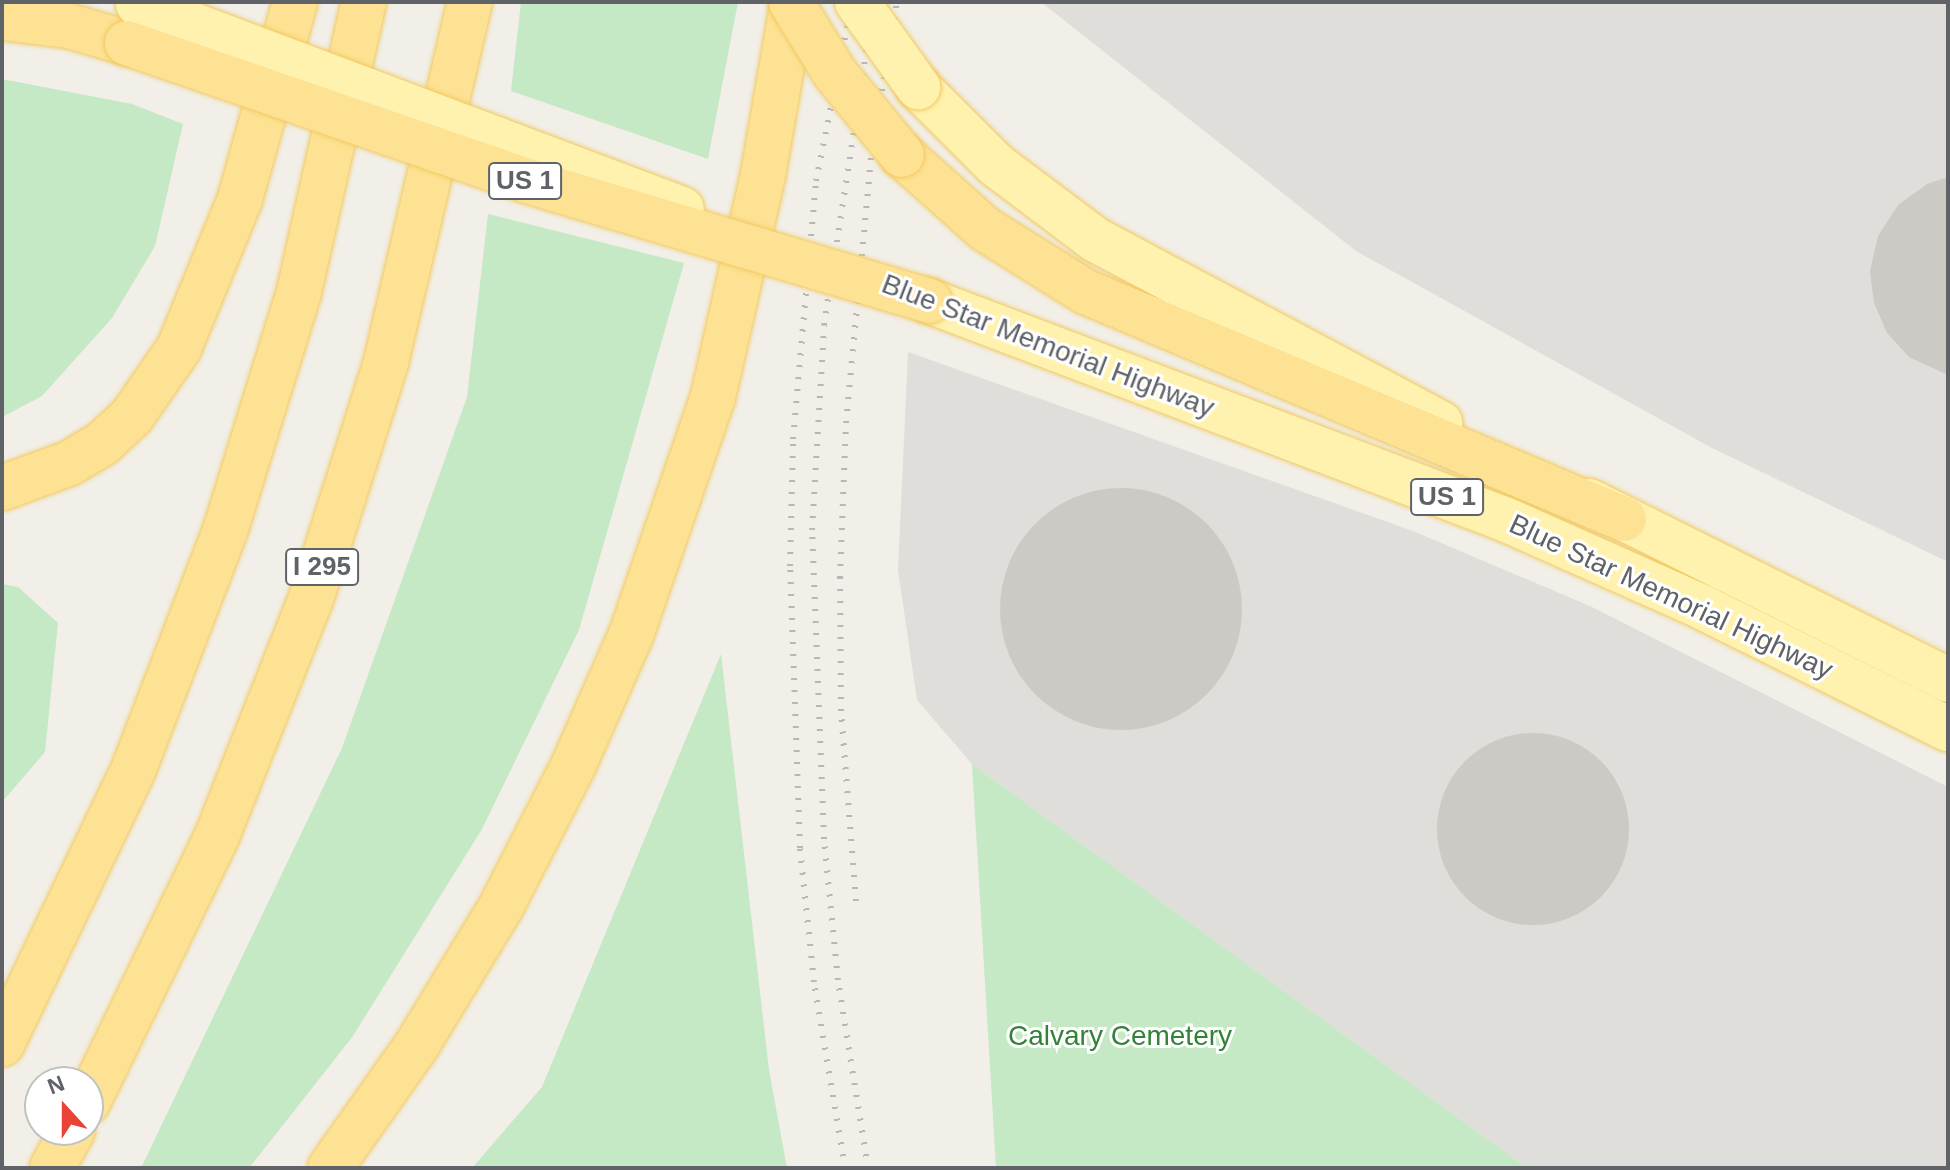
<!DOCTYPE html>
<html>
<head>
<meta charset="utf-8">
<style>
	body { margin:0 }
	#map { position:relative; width:1950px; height:1170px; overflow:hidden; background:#f1efe8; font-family:Helvetica,sans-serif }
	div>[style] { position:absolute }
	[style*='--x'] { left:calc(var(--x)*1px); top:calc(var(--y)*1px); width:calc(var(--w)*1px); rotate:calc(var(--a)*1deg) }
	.industrial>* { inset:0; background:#e0deda }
	.green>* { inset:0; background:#c5e8c5 }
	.building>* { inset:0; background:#cccac5 }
	.round { border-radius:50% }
	.roads { filter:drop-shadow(0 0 2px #f2c960) drop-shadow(0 0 2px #f2c960) }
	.primary>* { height:44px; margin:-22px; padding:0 22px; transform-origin:22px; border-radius:22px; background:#fff2af }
	.motorway>* { height:44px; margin:-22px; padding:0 22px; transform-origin:22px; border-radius:22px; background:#fde293 }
	.rail>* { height:6px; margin-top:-3px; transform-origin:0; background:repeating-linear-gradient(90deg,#b6b7b8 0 2px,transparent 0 12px) }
	.bridges { filter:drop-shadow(0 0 2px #f2c960) drop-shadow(0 0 2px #f2c960) }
	.primary-bridge>* { height:44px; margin:-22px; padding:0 22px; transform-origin:22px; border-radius:22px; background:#fff2af }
	.motorway-bridge>* { height:44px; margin:-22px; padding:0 22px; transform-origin:22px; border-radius:22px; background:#fde293 }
	span { translate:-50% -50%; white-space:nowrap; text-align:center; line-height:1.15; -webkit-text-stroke:6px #fff; paint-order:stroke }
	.shield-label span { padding:2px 6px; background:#fff; border:2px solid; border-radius:6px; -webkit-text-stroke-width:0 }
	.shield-label { font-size:26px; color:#5f6368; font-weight:700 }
	.street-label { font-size:28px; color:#5f6368 }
	.park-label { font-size:28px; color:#348238 }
	.frame { position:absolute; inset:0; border:4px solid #5f6368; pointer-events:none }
	.north { position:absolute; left:24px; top:1066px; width:80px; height:80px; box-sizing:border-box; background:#fff; border:2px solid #bfc1c3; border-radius:50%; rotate:339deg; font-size:22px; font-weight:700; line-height:32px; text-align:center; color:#5f6368 }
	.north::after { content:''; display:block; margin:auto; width:28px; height:36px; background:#ea4335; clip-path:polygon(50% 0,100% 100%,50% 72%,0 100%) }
</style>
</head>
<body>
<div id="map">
	<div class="industrial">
		<div style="clip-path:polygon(1041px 2px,1948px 2px,1948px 562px,1712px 448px,1356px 251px)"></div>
		<div style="clip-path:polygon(908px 352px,1413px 531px,1590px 606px,1948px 787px,1948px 1168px,1527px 1168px,972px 764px,917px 700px,898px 570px)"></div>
	</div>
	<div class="green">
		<div style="clip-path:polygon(521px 2px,738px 2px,708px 159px,511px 91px)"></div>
		<div style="clip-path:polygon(2px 79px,132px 104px,183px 124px,155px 246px,112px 318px,42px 396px,2px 417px)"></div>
		<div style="clip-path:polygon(488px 214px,684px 263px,579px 630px,482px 829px,353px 1036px,249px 1168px,141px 1168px,342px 748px,467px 397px)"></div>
		<div style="clip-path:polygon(2px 584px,18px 587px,58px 623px,45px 752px,2px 802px)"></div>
		<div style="clip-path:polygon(721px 654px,769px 1070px,787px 1168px,472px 1168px,542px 1087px)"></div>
		<div style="clip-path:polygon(972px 764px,1527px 1168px,996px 1168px)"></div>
	</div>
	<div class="building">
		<div style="clip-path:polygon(1948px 177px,1948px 375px,1909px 357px,1887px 333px,1874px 303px,1870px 271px,1878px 236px,1898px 205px,1927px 184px)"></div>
		<div class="round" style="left:1000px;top:488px;width:242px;height:242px"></div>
		<div class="round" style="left:1437px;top:733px;width:192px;height:192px"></div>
	</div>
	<div class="roads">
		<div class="primary">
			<div style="--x:918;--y:87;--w:110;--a:45"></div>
			<div style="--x:996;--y:165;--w:125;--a:36.9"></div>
			<div style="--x:1096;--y:240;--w:390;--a:28"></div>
			<div style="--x:929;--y:301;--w:618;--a:20.75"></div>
			<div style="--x:1507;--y:520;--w:214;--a:24"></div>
			<div style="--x:1702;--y:607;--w:275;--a:26.4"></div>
			<div style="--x:1589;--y:501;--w:401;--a:26.5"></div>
		</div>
		<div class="motorway">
			<div style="--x:2;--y:18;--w:67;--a:6.8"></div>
			<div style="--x:69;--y:26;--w:60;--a:16.3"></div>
			<div style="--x:902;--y:155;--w:111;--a:41.7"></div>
			<div style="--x:985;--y:229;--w:119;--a:32"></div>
			<div style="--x:1086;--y:292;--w:584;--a:22.88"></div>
			<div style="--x:2;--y:488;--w:72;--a:-20.2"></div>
			<div style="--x:70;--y:463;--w:39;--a:-31"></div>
			<div style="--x:103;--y:443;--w:40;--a:-43"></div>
			<div style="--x:132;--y:416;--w:83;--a:-55.3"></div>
			<div style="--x:179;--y:348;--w:161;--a:-67.7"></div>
			<div style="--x:240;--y:199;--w:205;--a:-74.4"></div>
			<div style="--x:2;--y:1044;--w:306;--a:-64.4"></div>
			<div style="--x:134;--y:768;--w:257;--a:-69"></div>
			<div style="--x:226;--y:528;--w:247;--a:-72.8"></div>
			<div style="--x:299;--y:292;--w:297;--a:-77.4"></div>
			<div style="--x:88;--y:1102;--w:296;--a:-64.1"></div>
			<div style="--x:217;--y:836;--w:255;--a:-68.4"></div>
			<div style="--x:311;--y:599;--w:249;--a:-72.4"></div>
			<div style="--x:386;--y:362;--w:370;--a:-76.9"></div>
			<div style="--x:52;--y:1168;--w:43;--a:-61.1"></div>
			<div style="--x:330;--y:1168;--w:151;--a:-54.7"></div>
			<div style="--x:417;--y:1045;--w:164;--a:-58.7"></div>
			<div style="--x:502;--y:905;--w:158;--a:-62.9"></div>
			<div style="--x:574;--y:764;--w:141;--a:-66.2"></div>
			<div style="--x:631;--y:635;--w:252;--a:-71"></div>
			<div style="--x:713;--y:397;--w:228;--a:-77.3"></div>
			<div style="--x:763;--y:175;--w:176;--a:-80.2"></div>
		</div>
	</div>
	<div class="rail">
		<div style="--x:856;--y:901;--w:191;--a:-94.5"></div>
		<div style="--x:841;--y:711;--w:133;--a:-90.4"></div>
		<div style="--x:840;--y:578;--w:155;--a:-87.8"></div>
		<div style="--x:846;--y:423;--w:274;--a:-84.6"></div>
		<div style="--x:872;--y:150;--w:150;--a:-80.4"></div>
		<div style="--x:845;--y:1168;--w:189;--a:-99.5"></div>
		<div style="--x:814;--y:982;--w:135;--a:-96"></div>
		<div style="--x:800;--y:848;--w:282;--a:-92"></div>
		<div style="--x:790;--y:566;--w:127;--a:-88.6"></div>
		<div style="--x:793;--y:439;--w:259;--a:-84.9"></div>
		<div style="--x:816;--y:181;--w:183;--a:-78.6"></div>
		<div style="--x:868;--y:1168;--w:190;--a:-99.1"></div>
		<div style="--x:838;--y:980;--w:142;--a:-95.7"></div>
		<div style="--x:824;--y:839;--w:309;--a:-92.2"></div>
		<div style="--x:812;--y:530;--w:205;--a:-86.6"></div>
		<div style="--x:824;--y:325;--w:327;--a:-81.2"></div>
	</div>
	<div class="bridges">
		<div class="primary-bridge">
			<div style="--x:857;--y:2;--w:105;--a:54.3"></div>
			<div style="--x:138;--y:4;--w:581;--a:20.65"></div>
		</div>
		<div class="motorway-bridge">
			<div style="--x:791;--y:2;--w:82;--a:58.4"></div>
			<div style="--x:834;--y:72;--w:107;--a:50.7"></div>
			<div style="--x:127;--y:43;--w:423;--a:19"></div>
			<div style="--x:527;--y:181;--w:420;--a:16.6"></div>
		</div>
	</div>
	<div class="shield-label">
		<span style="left:525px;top:181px">US 1</span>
		<span style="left:1447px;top:497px">US 1</span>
		<span style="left:322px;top:567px">I 295</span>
	</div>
	<div class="street-label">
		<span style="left:1048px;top:346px;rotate:21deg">Blue Star Memorial Highway</span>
		<span style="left:1671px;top:597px;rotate:25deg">Blue Star Memorial Highway</span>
	</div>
	<div class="park-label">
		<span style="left:1120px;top:1036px">Calvary Cemetery</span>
	</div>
	<div class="frame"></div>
	<div class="north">N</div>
</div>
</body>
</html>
